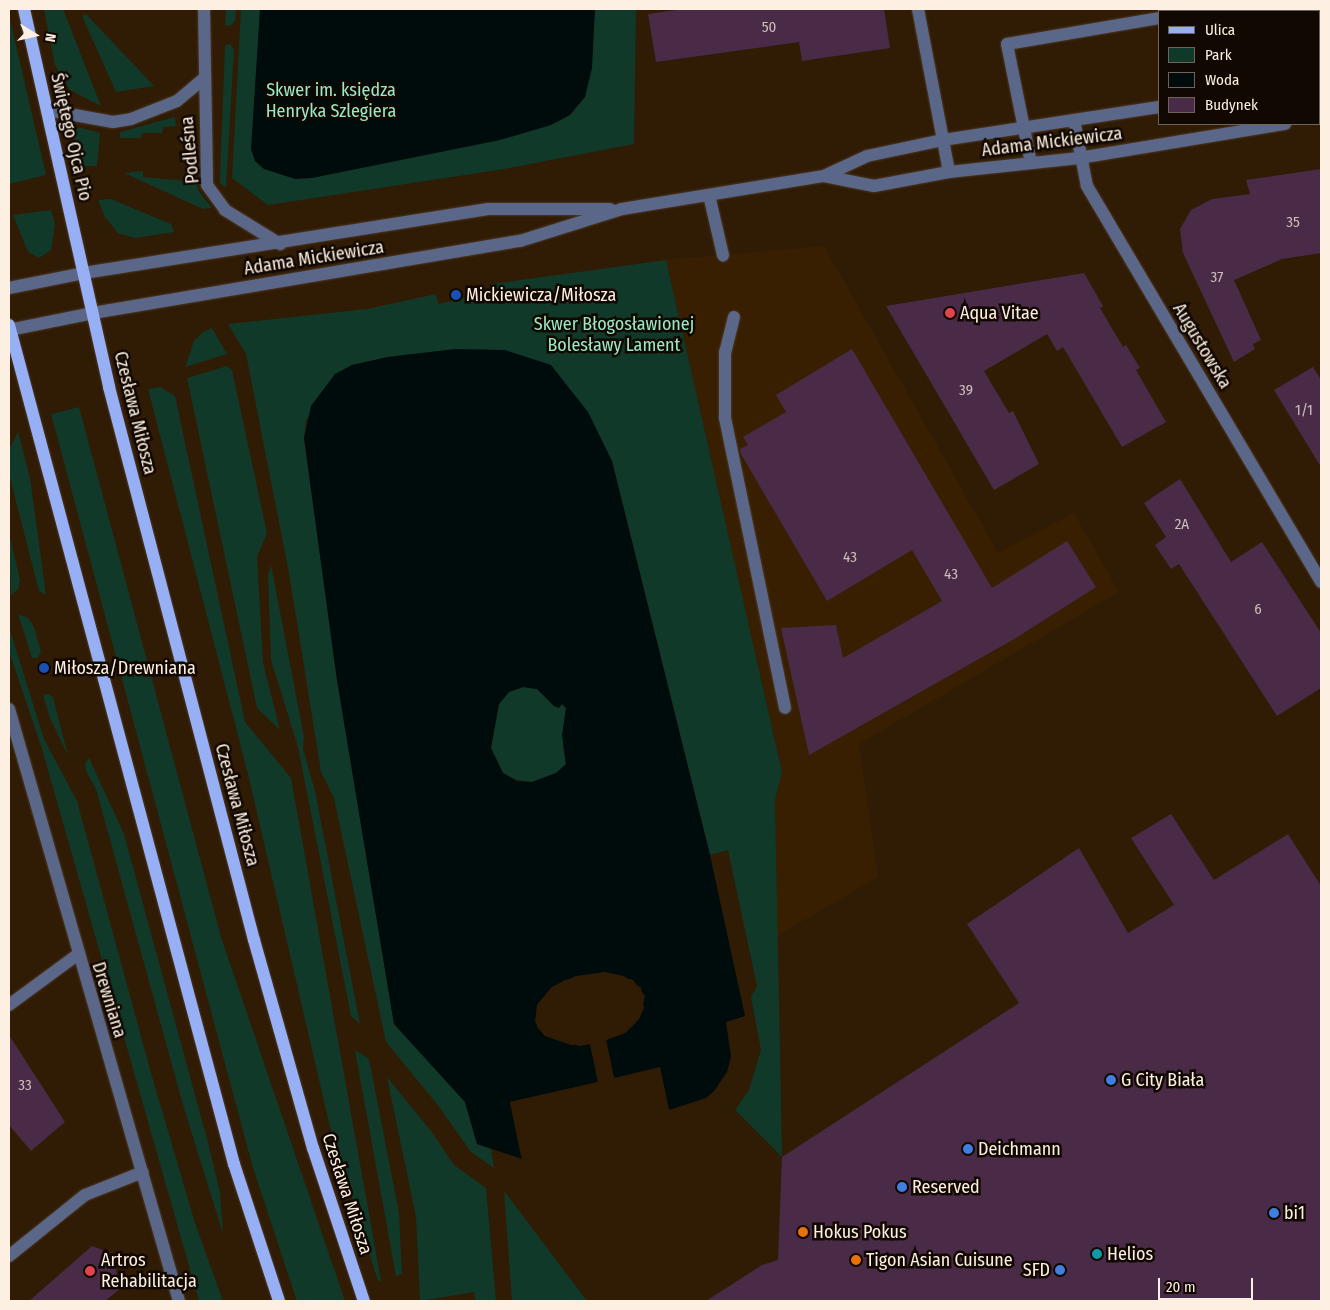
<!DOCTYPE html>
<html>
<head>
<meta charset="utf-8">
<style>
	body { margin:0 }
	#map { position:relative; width:1330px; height:1310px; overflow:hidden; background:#301b05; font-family:"Fira Sans Condensed",sans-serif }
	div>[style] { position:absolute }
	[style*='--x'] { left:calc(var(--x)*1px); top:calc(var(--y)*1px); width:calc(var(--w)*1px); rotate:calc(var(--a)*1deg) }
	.built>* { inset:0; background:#381f02 }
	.green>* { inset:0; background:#113929 }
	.water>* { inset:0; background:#000c0c }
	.pier>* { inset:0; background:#301b05 }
	.building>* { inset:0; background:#492b47 }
	.roads { filter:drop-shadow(0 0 1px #4d3924) drop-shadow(0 0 1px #4d3924) }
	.minor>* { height:12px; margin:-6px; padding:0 6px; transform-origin:6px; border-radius:6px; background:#5b6789 }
	.major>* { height:12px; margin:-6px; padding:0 6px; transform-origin:6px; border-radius:6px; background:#97aff4 }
	.dots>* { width:14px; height:14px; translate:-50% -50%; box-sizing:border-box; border:2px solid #110802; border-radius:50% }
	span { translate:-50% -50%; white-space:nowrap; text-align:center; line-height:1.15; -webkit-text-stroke:5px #110802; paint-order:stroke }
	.number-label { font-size:15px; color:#d0bebb }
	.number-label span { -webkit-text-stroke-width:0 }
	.park-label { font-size:18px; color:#9ae8c4 }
	.street-label { font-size:18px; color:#fdefe2 }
	.poi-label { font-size:18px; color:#fdefe2 }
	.left { translate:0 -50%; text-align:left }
	.right { translate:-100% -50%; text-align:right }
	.frame { position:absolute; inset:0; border:10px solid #fdefe2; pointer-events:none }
	.legend { position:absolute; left:1158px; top:10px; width:162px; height:115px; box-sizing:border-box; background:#110802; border:1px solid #6f645c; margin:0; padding:6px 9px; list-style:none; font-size:15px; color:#fdefe2 }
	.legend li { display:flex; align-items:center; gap:10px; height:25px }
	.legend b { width:25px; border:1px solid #6f645c }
	.north { position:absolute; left:10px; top:10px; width:50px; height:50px; -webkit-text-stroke:4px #110802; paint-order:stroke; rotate:100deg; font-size:14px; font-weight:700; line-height:20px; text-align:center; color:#fdefe2 }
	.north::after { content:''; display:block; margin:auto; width:18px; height:22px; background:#fdefe2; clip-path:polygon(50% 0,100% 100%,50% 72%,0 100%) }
	.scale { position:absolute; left:1158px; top:1278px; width:95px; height:22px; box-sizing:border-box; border:2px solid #fdefe2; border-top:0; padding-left:6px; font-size:15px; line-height:18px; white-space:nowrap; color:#fdefe2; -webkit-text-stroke:4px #110802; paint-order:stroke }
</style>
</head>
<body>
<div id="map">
	<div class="built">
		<div style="clip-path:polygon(824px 246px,998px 553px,1074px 513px,1119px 592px,859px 744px,878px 877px,777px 936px,775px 800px,782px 772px,666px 260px)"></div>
	</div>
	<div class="green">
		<div style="clip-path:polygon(44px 9px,63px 9px,101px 106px,70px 90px,55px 65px)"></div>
		<div style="clip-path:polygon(226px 9px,236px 9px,235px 21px,230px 26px,225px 25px)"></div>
		<div style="clip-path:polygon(241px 9px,636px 9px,634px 144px,504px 169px,268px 205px,232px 178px)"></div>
		<div style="clip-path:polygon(86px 14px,154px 86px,116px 92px,82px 16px)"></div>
		<div style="clip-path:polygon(9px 15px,46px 175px,9px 184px)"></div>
		<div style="clip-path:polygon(230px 44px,234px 50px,226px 188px,220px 183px,220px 177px,225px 45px)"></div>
		<div style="clip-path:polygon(175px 117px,176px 126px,163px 127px,162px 133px,142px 133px,141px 138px,120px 138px,120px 132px)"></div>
		<div style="clip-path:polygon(70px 125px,100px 133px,97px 166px,83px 166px)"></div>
		<div style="clip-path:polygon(143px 171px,143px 177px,197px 182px,198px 190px,212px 208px,203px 209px,124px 173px)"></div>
		<div style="clip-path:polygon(111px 199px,171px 224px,174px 232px,135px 238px,118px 233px,105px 217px,98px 200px)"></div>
		<div style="clip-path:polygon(51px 210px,55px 224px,51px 250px,39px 258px,28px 252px,13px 215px)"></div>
		<div style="clip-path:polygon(666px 260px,782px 772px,775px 800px,782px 1157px,735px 1110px,749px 1090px,761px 1050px,751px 997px,757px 986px,728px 850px,710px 855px,612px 461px,456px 349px,388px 357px,352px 365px,306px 420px,304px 438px,337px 680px,394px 1024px,465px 1102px,477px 1144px,491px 1149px,494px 1168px,471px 1152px,437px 1104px,386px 1042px,334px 798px,321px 772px,289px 573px,246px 354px,228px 324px,367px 309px,436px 294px,438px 304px,492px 292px,491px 284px)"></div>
		<div style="clip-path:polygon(212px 328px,227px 354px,185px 367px,194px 341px,203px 332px)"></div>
		<div style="clip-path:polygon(227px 366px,232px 370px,267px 533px,257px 557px,263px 663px,280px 730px,257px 708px,187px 378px)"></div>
		<div style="clip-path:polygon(160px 387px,175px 396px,245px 722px,291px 778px,381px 1281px,378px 1281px,330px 1127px,248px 774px,148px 389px)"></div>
		<div style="clip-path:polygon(79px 407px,221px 937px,345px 1301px,297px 1301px,253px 1168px,51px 414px)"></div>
		<div style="clip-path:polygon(18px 432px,30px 478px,46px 595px,39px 591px,9px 474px,9px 450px)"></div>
		<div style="clip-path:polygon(9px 533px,20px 580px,18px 589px,11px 595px)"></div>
		<div style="clip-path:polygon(271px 565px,304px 737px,303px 749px,315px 791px,360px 1024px,351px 1016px,298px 747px,271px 660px,268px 575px)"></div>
		<div style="clip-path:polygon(18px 614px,28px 618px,34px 627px,41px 652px,37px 658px,32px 658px)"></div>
		<div style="clip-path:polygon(9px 627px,44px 739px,77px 801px,151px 1073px,195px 1223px,223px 1301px,199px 1301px,42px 749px,9px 651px)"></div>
		<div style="clip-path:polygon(523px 687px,537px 689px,554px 706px,562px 704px,566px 708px,563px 748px,566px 764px,556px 773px,532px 782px,517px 780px,503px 773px,491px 748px,499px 704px,509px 692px)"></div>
		<div style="clip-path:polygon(48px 694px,53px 697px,68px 756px,50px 718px,43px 695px)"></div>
		<div style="clip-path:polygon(89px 758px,124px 834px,207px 1139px,220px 1192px,223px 1234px,183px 1105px,96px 789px,86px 771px,85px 763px)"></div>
		<div style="clip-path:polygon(355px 1050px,369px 1059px,399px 1213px,402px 1274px,396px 1276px)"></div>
		<div style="clip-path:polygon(387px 1077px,431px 1131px,454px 1165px,486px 1188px,496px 1301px,476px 1301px,474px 1292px,420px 1301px,416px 1217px)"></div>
		<div style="clip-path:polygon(504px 1191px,517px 1208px,587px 1301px,512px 1301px)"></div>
	</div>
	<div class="water">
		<div style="clip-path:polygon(260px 9px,595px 9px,592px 68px,585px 97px,570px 115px,551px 125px,500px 140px,312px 178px,295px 179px,264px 169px,255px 161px,251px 149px)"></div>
		<div style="clip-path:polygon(evenodd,456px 349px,505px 350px,551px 365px,588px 412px,612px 461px,710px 855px,745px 1016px,726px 1022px,731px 1057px,727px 1072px,714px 1091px,706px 1098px,669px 1110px,660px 1068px,614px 1078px,606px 1040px,625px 1033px,639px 1019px,644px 1008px,641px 988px,624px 976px,605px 972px,576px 976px,552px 987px,537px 1005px,537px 1027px,545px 1036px,580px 1046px,590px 1044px,598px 1082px,510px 1102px,522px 1159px,477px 1144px,465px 1102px,394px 1024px,337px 680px,304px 438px,311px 406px,335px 374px,352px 365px,388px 357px,456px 349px,523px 687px,537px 689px,554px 706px,559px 708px,562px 704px,566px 708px,562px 735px,566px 764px,556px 773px,532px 782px,517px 781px,503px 773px,491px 748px,499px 704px,509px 692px,523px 687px)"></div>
	</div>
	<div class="pier">
		<div style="clip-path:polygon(605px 972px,633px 980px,645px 996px,639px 1019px,625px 1033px,606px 1040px,614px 1078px,660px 1067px,669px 1110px,658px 1070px,612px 1078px,604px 1040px,623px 1031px,637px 1018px,642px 1007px,639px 990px,623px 979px,605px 975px,566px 983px,554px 989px,541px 1003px,537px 1015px,539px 1025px,547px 1034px,559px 1039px,591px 1042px,600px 1082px,513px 1104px,522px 1162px,510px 1102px,598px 1082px,590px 1044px,571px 1045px,545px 1036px,535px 1022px,537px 1005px,552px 987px,565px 980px)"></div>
	</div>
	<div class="building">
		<div style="clip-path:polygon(683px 9px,884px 9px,890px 48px,802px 61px,799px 42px,656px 62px,648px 14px)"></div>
		<div style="clip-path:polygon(1321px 169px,1321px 253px,1282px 259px,1234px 280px,1261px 340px,1253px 344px,1255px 349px,1234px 362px,1183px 253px,1180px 229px,1191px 210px,1212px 199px,1250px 194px,1246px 180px)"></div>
		<div style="clip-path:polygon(1084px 273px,1103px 306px,1100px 308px,1123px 347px,1126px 345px,1140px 368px,1136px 370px,1166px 422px,1122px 447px,1063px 347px,1057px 351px,1047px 334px,984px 371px,1009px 413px,1013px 411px,1039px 464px,994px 490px,886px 306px)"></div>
		<div style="clip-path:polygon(852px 349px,992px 588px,1067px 541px,1096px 587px,1016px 638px,809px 755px,781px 628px,836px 625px,843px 658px,942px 601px,912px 550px,827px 601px,741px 454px,740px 449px,748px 445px,743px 437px,786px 412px,776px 395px)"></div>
		<div style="clip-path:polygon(1313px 367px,1321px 380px,1321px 467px,1274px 390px)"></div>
		<div style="clip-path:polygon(1180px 479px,1231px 562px,1262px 542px,1321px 633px,1321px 688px,1277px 716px,1179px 564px,1171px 569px,1155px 545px,1166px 537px,1144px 503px)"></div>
		<div style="clip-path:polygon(1171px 814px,1214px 880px,1288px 834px,1321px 886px,1321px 1301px,706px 1301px,762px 1265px,778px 1260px,782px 1157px,1019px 1003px,967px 924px,1079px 848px,1128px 933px,1174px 905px,1131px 838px)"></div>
		<div style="clip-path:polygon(9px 1035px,65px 1122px,31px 1151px,9px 1125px)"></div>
		<div style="clip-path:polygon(92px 1246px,111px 1253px,121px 1288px,105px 1301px,29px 1301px)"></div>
	</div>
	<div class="roads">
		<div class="minor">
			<div style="--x:204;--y:9;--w:176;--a:89"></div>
			<div style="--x:207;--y:185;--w:31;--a:54"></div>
			<div style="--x:225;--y:210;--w:65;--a:31.7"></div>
			<div style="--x:918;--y:9;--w:166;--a:79.2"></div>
			<div style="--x:1264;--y:9;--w:3;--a:45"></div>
			<div style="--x:1319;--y:82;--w:2;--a:0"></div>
			<div style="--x:47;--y:110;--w:67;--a:10.3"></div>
			<div style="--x:113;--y:122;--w:18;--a:-9"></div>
			<div style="--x:131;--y:119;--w:49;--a:-21.4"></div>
			<div style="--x:177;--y:101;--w:34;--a:-40"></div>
			<div style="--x:1319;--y:118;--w:2;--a:-27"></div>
			<div style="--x:1074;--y:120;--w:67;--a:78.9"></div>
			<div style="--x:1087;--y:186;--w:460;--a:59.4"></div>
			<div style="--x:1031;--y:163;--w:121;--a:-101.4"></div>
			<div style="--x:1007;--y:44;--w:154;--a:-9.7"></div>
			<div style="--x:824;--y:176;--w:51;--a:11.3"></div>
			<div style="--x:874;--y:186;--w:76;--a:-10.6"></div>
			<div style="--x:949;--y:172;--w:131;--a:-6.1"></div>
			<div style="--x:1079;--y:158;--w:209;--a:-9.4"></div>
			<div style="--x:709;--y:195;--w:62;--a:76.9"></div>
			<div style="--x:9;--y:288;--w:76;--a:-11.3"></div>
			<div style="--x:84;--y:273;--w:409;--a:-9"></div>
			<div style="--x:488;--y:209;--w:122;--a:0"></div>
			<div style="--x:734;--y:317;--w:36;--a:104"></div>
			<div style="--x:725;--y:352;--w:66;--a:90"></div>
			<div style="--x:725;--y:418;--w:296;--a:78.3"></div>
			<div style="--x:9;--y:330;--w:86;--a:-11.4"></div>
			<div style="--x:93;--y:313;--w:433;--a:-9.6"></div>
			<div style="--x:520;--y:241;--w:107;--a:-17.4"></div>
			<div style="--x:622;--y:209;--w:205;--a:-9.3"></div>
			<div style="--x:824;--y:176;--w:47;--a:-24.9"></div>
			<div style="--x:867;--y:156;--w:78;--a:-11.9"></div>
			<div style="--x:943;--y:140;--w:219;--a:-8.7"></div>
			<div style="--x:9;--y:709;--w:616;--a:73.98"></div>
			<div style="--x:9;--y:1005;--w:84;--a:-36.3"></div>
			<div style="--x:9;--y:1256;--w:97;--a:-38.8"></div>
			<div style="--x:85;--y:1195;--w:62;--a:-21.6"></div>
		</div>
		<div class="major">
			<div style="--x:24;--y:9;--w:387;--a:77.3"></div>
			<div style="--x:109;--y:387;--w:572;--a:75.31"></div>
			<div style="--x:254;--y:940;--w:216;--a:74.2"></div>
			<div style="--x:313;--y:1148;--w:161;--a:71.6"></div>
			<div style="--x:9;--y:325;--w:869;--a:74.99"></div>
			<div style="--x:234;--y:1164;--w:144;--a:71.8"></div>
		</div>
	</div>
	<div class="dots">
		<div style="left:456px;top:295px;background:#1a4fb4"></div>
		<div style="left:950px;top:313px;background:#e0444e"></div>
		<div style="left:44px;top:668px;background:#1a4fb4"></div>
		<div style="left:1111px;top:1080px;background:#3f7fe0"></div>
		<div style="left:968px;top:1149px;background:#3f7fe0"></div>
		<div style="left:902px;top:1187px;background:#3f7fe0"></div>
		<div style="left:1274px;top:1213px;background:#3f7fe0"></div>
		<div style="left:803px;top:1232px;background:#e8710a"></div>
		<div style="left:1097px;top:1254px;background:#0f9aa8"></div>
		<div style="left:856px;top:1260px;background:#e8710a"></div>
		<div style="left:1060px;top:1270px;background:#3f7fe0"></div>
		<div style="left:90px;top:1271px;background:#e0444e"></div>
	</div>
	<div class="number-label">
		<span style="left:769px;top:28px">50</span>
		<span style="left:1293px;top:223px">35</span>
		<span style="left:1217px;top:278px">37</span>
		<span style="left:966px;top:391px">39</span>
		<span style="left:1304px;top:411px">1/1</span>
		<span style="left:1182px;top:525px">2A</span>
		<span style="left:850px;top:558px">43</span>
		<span style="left:951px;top:575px">43</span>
		<span style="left:1258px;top:610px">6</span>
		<span style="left:25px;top:1086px">33</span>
	</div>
	<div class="park-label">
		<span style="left:331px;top:101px">Skwer im. księdza<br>Henryka Szlegiera</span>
		<span style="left:614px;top:335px">Skwer Błogosławionej<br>Bolesławy Lament</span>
	</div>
	<div class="street-label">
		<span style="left:71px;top:137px;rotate:77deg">Świętego Ojca Pio</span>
		<span style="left:1052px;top:142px;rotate:-7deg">Adama Mickiewicza</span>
		<span style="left:190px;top:150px;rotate:-95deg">Podleśna</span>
		<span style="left:314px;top:258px;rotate:-9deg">Adama Mickiewicza</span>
		<span style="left:1202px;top:346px;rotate:59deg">Augustowska</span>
		<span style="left:135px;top:413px;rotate:76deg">Czesława Miłosza</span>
		<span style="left:237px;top:805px;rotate:75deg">Czesława Miłosza</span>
		<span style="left:109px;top:1000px;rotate:73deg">Drewniana</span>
		<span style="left:347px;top:1194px;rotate:72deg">Czesława Miłosza</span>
	</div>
	<div class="poi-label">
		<span class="left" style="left:466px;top:295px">Mickiewicza/Miłosza</span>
		<span class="left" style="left:960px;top:313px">Aqua Vitae</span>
		<span class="left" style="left:54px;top:668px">Miłosza/Drewniana</span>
		<span class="left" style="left:1121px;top:1080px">G City Biała</span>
		<span class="left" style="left:978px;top:1149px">Deichmann</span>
		<span class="left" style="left:912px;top:1187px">Reserved</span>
		<span class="left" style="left:1284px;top:1213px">bi1</span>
		<span class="left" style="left:813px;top:1232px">Hokus Pokus</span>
		<span class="left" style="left:1107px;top:1254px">Helios</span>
		<span class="left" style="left:866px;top:1260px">Tigon Asian Cuisune</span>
		<span class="left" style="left:101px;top:1271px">Artros<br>Rehabilitacja</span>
		<span class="right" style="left:1050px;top:1270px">SFD</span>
	</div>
	<div class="frame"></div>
	<ul class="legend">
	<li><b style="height:6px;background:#97aff4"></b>Ulica</li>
	<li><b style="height:14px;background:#113929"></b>Park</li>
	<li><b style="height:14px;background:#000c0c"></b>Woda</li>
	<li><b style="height:14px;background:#492b47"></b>Budynek</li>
	</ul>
	<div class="north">N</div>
	<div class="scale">20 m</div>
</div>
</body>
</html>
